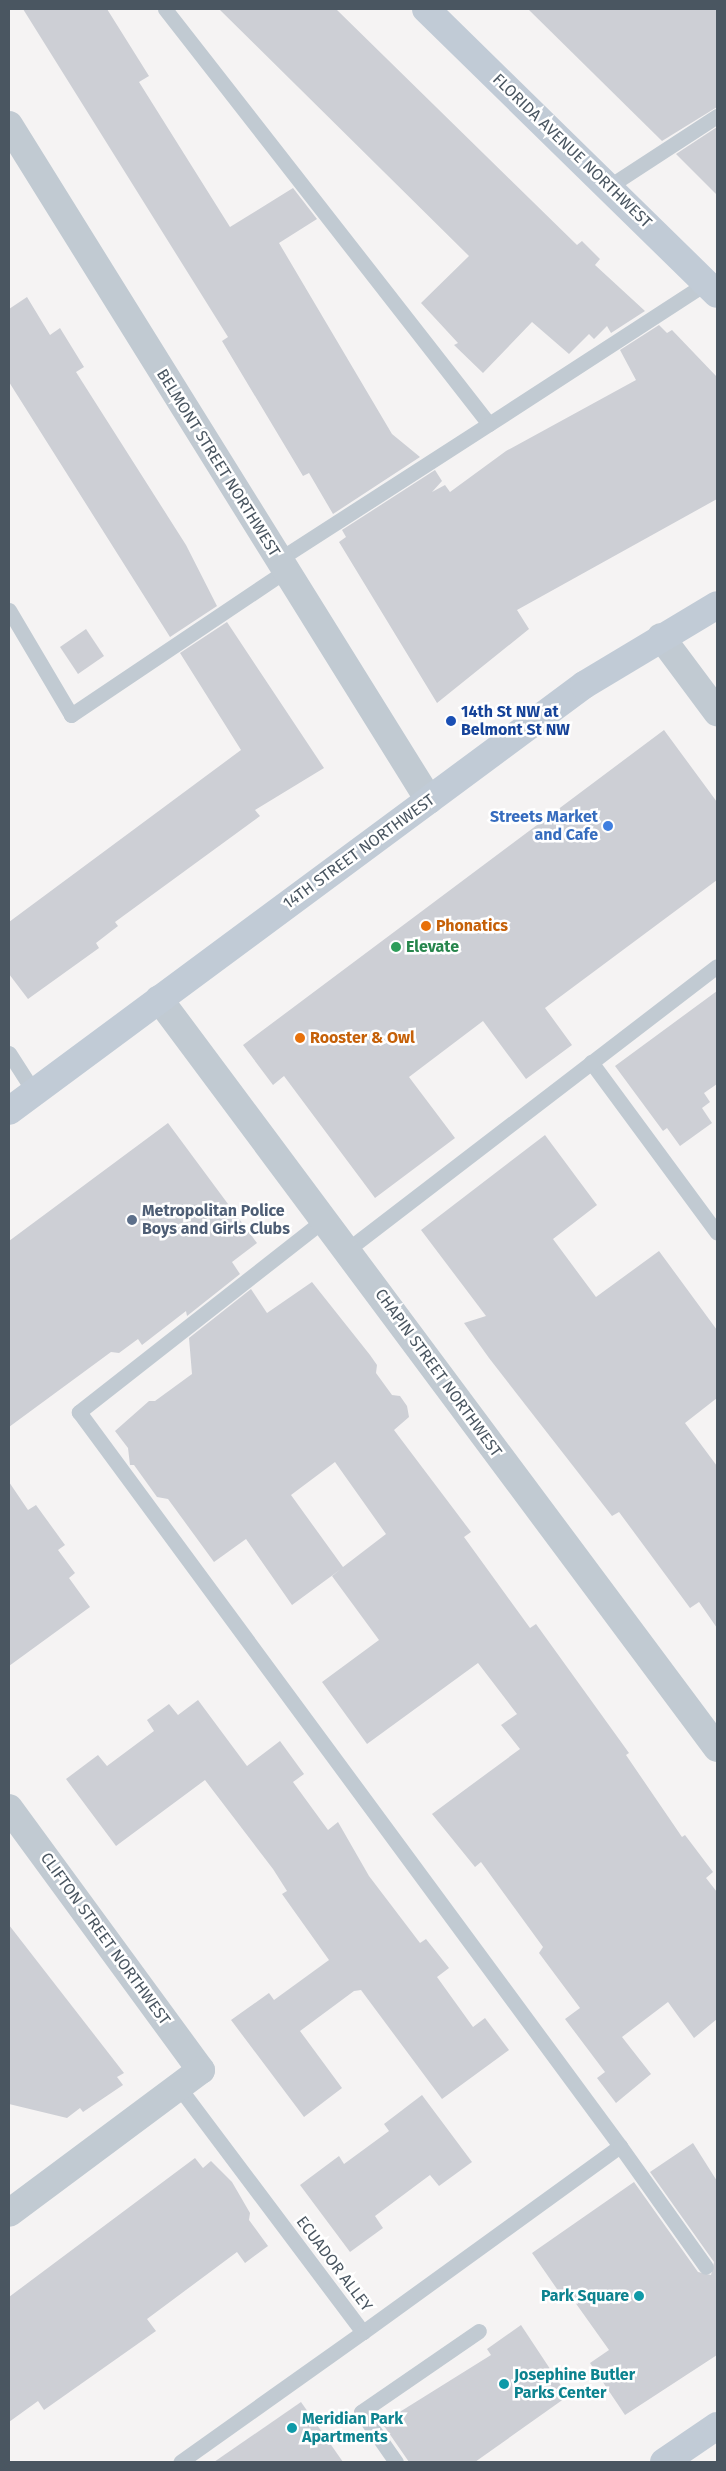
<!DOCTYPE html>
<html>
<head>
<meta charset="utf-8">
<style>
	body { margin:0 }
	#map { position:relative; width:726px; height:2471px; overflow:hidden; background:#f5f3f3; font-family:"Fira Sans",sans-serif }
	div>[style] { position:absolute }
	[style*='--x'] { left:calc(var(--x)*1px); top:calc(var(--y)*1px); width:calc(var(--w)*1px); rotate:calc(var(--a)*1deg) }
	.building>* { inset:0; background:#cdcfd5 }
	.lane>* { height:15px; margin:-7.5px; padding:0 7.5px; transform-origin:7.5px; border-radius:7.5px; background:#c1cad2 }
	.street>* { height:28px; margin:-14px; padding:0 14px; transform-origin:14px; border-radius:14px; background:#c1cad2 }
	.secondary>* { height:28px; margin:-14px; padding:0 14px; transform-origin:14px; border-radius:14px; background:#c1cbd6 }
	.dots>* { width:14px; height:14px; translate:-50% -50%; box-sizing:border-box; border:2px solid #fff; border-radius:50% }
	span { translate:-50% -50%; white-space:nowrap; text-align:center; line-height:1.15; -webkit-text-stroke:5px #fff; paint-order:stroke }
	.street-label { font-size:16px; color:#4a5661 }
	.transit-label { font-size:16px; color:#164399; font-weight:700 }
	.left { translate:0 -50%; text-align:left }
	.shop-label { font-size:16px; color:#366cbe; font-weight:700 }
	.right { translate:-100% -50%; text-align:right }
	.food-label { font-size:16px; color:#c56008; font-weight:700 }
	.leisure-label { font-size:16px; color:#27864d; font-weight:700 }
	.service-label { font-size:16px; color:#4e5e75; font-weight:700 }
	.culture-label { font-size:16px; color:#0d838f; font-weight:700 }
	.frame { position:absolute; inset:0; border:10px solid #4a5661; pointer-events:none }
</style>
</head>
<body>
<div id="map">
	<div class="building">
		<div style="clip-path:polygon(23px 9px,107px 9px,149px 76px,139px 82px,230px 227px,293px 188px,317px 219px,279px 243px,392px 434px,420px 457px,333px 514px,309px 473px,303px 476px,222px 341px,228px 337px)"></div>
		<div style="clip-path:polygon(219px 9px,336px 9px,577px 245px,582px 241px,600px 259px,595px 265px,645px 311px,611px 333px,607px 326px,594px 339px,589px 334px,569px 354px,532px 322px,483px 373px,454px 345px,458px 343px,421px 303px,469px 256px)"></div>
		<div style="clip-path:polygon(528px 9px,717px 9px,717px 107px,662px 141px)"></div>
		<div style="clip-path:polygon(717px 127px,717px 195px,676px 154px)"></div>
		<div style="clip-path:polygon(27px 297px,50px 335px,60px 328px,84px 367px,76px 372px,186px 545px,217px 606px,170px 637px,9px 382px,9px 309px)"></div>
		<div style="clip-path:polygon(659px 325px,667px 333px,672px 330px,717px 377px,717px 499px,517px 610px,529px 629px,437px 703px,339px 542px,346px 537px,342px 530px,435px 470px,442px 481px,432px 492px,445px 485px,450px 492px,506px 451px,636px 380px,620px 350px)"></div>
		<div style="clip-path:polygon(227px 622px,324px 768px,255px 810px,260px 816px,115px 922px,118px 926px,96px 943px,99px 948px,28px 999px,9px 974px,9px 922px,241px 750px,180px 653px)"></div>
		<div style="clip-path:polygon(86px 629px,104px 656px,78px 674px,60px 647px)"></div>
		<div style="clip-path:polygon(664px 730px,717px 802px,717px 880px,545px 1008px,572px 1045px,526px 1079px,483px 1021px,409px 1077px,455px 1138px,375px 1198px,284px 1076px,273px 1085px,243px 1045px)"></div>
		<div style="clip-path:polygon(717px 991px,717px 1084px,704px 1093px,710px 1102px,702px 1108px,712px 1123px,680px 1146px,667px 1128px,663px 1131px,615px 1066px)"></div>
		<div style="clip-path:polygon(168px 1123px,257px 1243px,232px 1262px,240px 1274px,187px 1316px,186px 1311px,142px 1345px,138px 1339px,119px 1353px,111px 1352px,9px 1427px,9px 1241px)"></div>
		<div style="clip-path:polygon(545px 1135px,597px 1205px,553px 1239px,596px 1297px,659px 1251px,717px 1330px,717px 1398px,685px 1423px,717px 1466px,717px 1628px,699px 1602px,690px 1608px,619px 1512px,612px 1516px,489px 1358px,464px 1323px,486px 1316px,421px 1230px)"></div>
		<div style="clip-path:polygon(evenodd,312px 1282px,370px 1355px,377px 1365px,376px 1373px,392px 1395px,400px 1396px,407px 1406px,409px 1417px,394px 1430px,471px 1532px,464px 1537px,530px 1628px,536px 1624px,629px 1753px,626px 1755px,682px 1837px,685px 1835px,713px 1872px,706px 1878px,717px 1892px,717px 2019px,694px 2038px,668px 2002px,622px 2037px,651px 2074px,616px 2103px,597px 2078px,605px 2072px,565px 2019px,580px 2008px,539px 1953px,543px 1947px,481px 1862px,475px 1867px,432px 1814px,520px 1749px,501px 1725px,517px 1714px,478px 1663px,367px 1744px,322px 1682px,379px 1640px,332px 1576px,341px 1569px,292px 1605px,246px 1539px,214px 1562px,168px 1499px,157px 1497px,134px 1465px,130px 1465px,128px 1448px,115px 1431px,149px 1401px,155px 1401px,192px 1374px,189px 1338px,251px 1289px,267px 1313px,312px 1282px,335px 1462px,386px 1534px,343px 1567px,291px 1495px,335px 1462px)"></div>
		<div style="clip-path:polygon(9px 1482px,28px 1510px,36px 1505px,65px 1545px,58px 1550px,75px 1573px,69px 1578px,90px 1607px,9px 1666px)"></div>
		<div style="clip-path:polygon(198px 1700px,247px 1766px,280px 1741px,304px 1774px,293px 1782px,328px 1830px,338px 1822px,369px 1876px,420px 1943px,426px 1939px,449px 1968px,437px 1977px,473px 2027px,485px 2018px,509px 2050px,442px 2099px,361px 1990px,354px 1991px,300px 2031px,342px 2088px,304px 2117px,231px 2020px,269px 1993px,274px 2000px,329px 1960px,282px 1894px,287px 1891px,273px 1869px,205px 1780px,116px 1846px,66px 1779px,98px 1755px,107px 1766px,154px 1731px,147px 1720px,169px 1704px,178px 1715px)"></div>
		<div style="clip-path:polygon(9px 1925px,124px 2073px,117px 2077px,123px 2085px,83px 2112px,80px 2108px,67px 2118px,9px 2104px)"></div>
		<div style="clip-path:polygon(422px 2095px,472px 2162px,439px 2186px,430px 2175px,375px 2216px,383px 2228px,350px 2252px,300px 2185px,339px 2156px,344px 2164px,389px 2131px,384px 2124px)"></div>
		<div style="clip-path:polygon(693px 2143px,717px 2181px,717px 2355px,625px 2415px,590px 2363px,609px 2350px,572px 2298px,566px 2302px,532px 2253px,634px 2182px,698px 2272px,711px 2275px,714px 2262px,650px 2172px)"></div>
		<div style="clip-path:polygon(195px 2158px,203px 2168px,211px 2161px,232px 2182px,250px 2213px,249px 2220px,268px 2246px,245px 2263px,237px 2252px,147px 2319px,156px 2331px,44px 2410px,38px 2401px,9px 2422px,9px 2297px)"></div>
		<div style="clip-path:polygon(521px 2325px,568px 2396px,475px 2462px,409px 2462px,382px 2423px,491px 2355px,487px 2349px)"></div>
		<div style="clip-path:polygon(301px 2402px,343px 2462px,214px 2462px)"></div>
	</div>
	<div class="lane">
		<div style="--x:165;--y:9;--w:526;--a:52.02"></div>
		<div style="--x:489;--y:424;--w:259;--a:-33"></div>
		<div style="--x:608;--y:187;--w:130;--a:-33.1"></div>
		<div style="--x:278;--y:560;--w:251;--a:-32.8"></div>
		<div style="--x:9;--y:610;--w:122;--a:59.4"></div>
		<div style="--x:71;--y:715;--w:258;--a:-33.9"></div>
		<div style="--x:9;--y:1053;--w:46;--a:57.3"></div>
		<div style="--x:591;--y:1062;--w:212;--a:53.6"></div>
		<div style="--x:325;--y:1219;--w:313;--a:141.9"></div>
		<div style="--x:79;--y:1412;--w:912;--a:53.61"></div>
		<div style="--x:620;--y:2146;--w:317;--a:144.1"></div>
		<div style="--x:347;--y:1250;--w:466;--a:-37.5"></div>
		<div style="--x:178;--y:2086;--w:308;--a:53.1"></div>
		<div style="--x:363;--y:2332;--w:224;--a:144.6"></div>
		<div style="--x:620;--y:2146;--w:148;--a:54.6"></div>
		<div style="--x:396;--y:2462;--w:61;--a:-125"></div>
		<div style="--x:361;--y:2412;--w:143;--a:-34.5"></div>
	</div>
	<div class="street">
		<div style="--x:9;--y:125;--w:795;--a:58.11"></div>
		<div style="--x:661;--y:637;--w:94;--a:53.3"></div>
		<div style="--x:159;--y:999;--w:934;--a:53.31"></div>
		<div style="--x:9;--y:1808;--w:325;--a:53.8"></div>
		<div style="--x:201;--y:2070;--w:239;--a:143.3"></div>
	</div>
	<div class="secondary">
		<div style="--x:426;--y:9;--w:407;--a:44.4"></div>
		<div style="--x:9;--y:1111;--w:716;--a:-36.53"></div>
		<div style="--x:584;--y:685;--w:155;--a:-31"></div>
		<div style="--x:664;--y:2462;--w:64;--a:-34.2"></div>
	</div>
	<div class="dots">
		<div style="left:451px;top:721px;background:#1a4fb4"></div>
		<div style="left:608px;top:826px;background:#3f7fe0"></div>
		<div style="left:426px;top:926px;background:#e8710a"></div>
		<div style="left:396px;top:947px;background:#2e9e5b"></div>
		<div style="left:300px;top:1038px;background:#e8710a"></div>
		<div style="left:132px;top:1220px;background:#5c6f8a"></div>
		<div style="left:639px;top:2296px;background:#0f9aa8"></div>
		<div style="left:504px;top:2384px;background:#0f9aa8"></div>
		<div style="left:292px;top:2428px;background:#0f9aa8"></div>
	</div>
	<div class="street-label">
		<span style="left:572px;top:151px;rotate:44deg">FLORIDA AVENUE NORTHWEST</span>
		<span style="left:218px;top:463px;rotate:58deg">BELMONT STREET NORTHWEST</span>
		<span style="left:359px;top:852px;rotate:-36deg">14TH STREET NORTHWEST</span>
		<span style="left:438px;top:1373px;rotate:54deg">CHAPIN STREET NORTHWEST</span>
		<span style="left:105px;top:1939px;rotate:54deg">CLIFTON STREET NORTHWEST</span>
		<span style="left:334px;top:2264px;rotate:53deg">ECUADOR ALLEY</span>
	</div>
	<div class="transit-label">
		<span class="left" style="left:461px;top:721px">14th St NW at<br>Belmont St NW</span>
	</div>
	<div class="shop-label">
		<span class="right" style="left:598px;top:826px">Streets Market<br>and Cafe</span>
	</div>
	<div class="food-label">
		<span class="left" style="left:436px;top:926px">Phonatics</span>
		<span class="left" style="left:310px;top:1038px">Rooster &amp; Owl</span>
	</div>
	<div class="leisure-label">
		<span class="left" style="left:406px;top:947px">Elevate</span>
	</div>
	<div class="service-label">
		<span class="left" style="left:142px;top:1220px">Metropolitan Police<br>Boys and Girls Clubs</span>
	</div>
	<div class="culture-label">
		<span class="right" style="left:629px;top:2296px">Park Square</span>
		<span class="left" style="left:514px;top:2384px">Josephine Butler<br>Parks Center</span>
		<span class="left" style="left:302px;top:2428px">Meridian Park<br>Apartments</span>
	</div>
	<div class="frame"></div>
</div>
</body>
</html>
